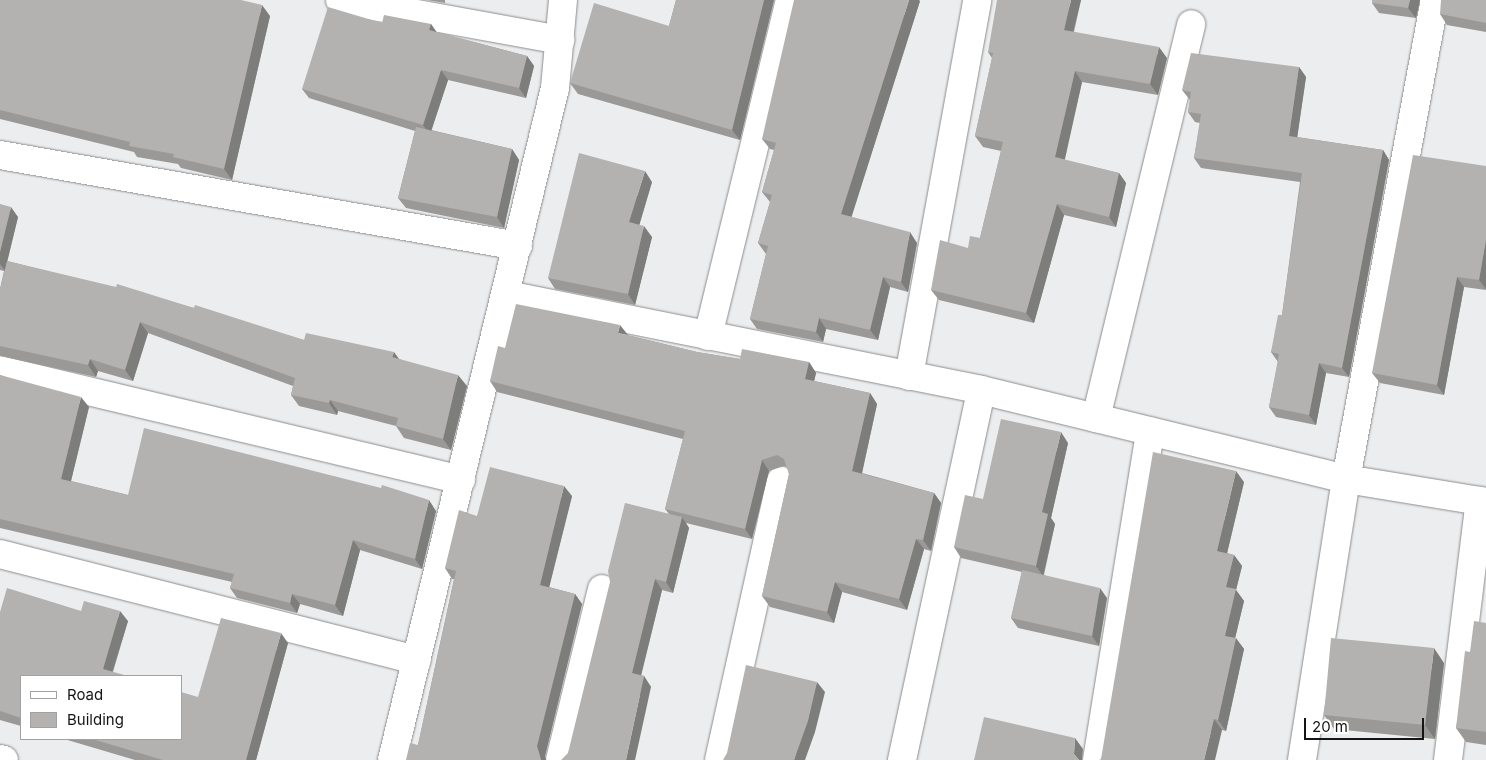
<!DOCTYPE html>
<html>
<head>
<meta charset="utf-8">
<style>
	body { margin:0 }
	#map { position:relative; width:1486px; height:760px; overflow:hidden; background:#ecedee; font-family:Inter,sans-serif }
	div>[style] { position:absolute }
	[style*='--x'] { left:calc(var(--x)*1px); top:calc(var(--y)*1px); width:calc(var(--w)*1px); rotate:calc(var(--a)*1deg) }
	.roads { filter:drop-shadow(0 0 1px #8c8c8e) drop-shadow(0 0 1px #8c8c8e) }
	.minor>* { height:28px; margin:-14px; padding:0 14px; transform-origin:14px; border-radius:14px; background:#fff }
	.wall>* { inset:0; background:#9a9997 }
	.shaded-wall>* { inset:0; background:#7d7d7b }
	.building>* { inset:0; background:#b3b2b0 }
	span { translate:-50% -50%; white-space:nowrap; text-align:center; line-height:1.15; -webkit-text-stroke:4px #fff; paint-order:stroke }
	.legend { position:absolute; left:20px; top:675px; width:162px; height:65px; box-sizing:border-box; background:#fff; border:1px solid #a1a1a2; margin:0; padding:6px 9px; list-style:none; font-size:15px; color:#151516 }
	.legend li { display:flex; align-items:center; gap:10px; height:25px }
	.legend b { width:25px; border:1px solid #a1a1a2 }
	.scale { position:absolute; left:1304px; top:718px; width:120px; height:22px; box-sizing:border-box; border:2px solid #151516; border-top:0; padding-left:6px; font-size:15px; line-height:18px; white-space:nowrap; color:#151516; -webkit-text-stroke:4px #fff; paint-order:stroke }
</style>
</head>
<body>
<div id="map">
	<div class="roads">
		<div class="minor">
			<div style="--x:340;--y:0;--w:224;--a:10.3"></div>
			<div style="--x:0;--y:155;--w:526;--a:9.96"></div>
			<div style="--x:507;--y:295;--w:483;--a:11.3"></div>
			<div style="--x:981;--y:390;--w:376;--a:13.7"></div>
			<div style="--x:1346;--y:479;--w:142;--a:9.3"></div>
			<div style="--x:708;--y:336;--w:346;--a:-76.3"></div>
			<div style="--x:0;--y:370;--w:474;--a:13.4"></div>
			<div style="--x:909;--y:376;--w:382;--a:-79.7"></div>
			<div style="--x:1096;--y:418;--w:405;--a:-76.4"></div>
			<div style="--x:0;--y:554;--w:430;--a:14.3"></div>
			<div style="--x:0;--y:759;--w:4;--a:14"></div>
			<div style="--x:392;--y:760;--w:691;--a:-76.37"></div>
			<div style="--x:555;--y:88;--w:88;--a:-84.8"></div>
			<div style="--x:560;--y:760;--w:176;--a:-76.2"></div>
			<div style="--x:719;--y:760;--w:286;--a:-77.5"></div>
			<div style="--x:902;--y:760;--w:378;--a:-77.9"></div>
			<div style="--x:1097;--y:760;--w:333;--a:-80.8"></div>
			<div style="--x:1302;--y:760;--w:284;--a:-81.1"></div>
			<div style="--x:1346;--y:479;--w:487;--a:-79.5"></div>
			<div style="--x:1448;--y:760;--w:261;--a:-83"></div>
		</div>
	</div>
	<div class="wall">
		<div style="clip-path:polygon(0 0,270px 16px,232px 180px,181px 168px,178px 164px,137px 157px,134px 152px,0 119px)"></div>
		<div style="clip-path:polygon(427px 0,445px 0,445px 3px)"></div>
		<div style="clip-path:polygon(676px 0,774px 0,740px 140px,578px 94px,570px 83px,669px 26px)"></div>
		<div style="clip-path:polygon(1081px 0,1074px 32px,1167px 58px,1158px 95px,1082px 82px,1064px 160px,1119px 173px,1126px 183px,1116px 227px,1064px 215px,1034px 323px,939px 300px,931px 290px,968px 248px,980px 238px,1001px 151px,983px 147px,975px 136px,992px 58px,988px 52px)"></div>
		<div style="clip-path:polygon(1420px 0,1416px 18px,1379px 13px,1372px 3px)"></div>
		<div style="clip-path:polygon(1486px 0,1486px 32px,1447px 25px,1440px 14px)"></div>
		<div style="clip-path:polygon(920px 1px,851px 217px,917px 243px,908px 292px,890px 287px,878px 340px,826px 329px,823px 342px,757px 329px,750px 319px,766px 254px,758px 243px,770px 202px,762px 192px,774px 150px,770px 149px,762px 139px)"></div>
		<div style="clip-path:polygon(382px 23px,431px 24px,436px 32px,527px 56px,534px 66px,526px 98px,448px 80px,431px 130px,512px 149px,519px 160px,504px 228px,406px 208px,398px 198px,415px 131px,309px 98px,302px 89px)"></div>
		<div style="clip-path:polygon(1299px 67px,1306px 77px,1297px 137px,1383px 150px,1389px 160px,1349px 377px,1326px 373px,1316px 425px,1276px 417px,1269px 407px,1278px 362px,1271px 352px,1282px 315px,1300px 182px,1201px 168px,1194px 158px,1200px 123px,1195px 122px,1188px 112px,1190px 100px,1182px 90px)"></div>
		<div style="clip-path:polygon(1486px 166px,1486px 290px,1464px 287px,1444px 395px,1380px 383px,1372px 373px)"></div>
		<div style="clip-path:polygon(652px 182px,639px 225px,652px 237px,635px 305px,555px 289px,548px 278px)"></div>
		<div style="clip-path:polygon(0 204px,18px 217px,7px 261px,194px 308px,304px 340px,399px 359px,467px 386px,451px 450px,404px 438px,396px 426px,338px 411px,337px 415px,299px 406px,291px 395px,293px 386px,148px 333px,133px 381px,98px 371px,96px 377px,0 356px,0 289px,4px 271px,0 270px)"></div>
		<div style="clip-path:polygon(627px 335px,697px 352px,740px 359px,809px 362px,816px 373px,814px 381px,870px 393px,877px 404px,862px 473px,934px 493px,941px 503px,931px 551px,924px 549px,907px 610px,842px 592px,834px 623px,770px 607px,762px 596px,789px 474px,787px 467px,784px 466px,769px 471px,752px 539px,686px 523px,689px 528px,673px 593px,662px 590px,641px 675px,644px 676px,651px 687px,568px 753px,669px 514px,665px 509px,683px 439px,497px 392px,490px 381px,505px 348px)"></div>
		<div style="clip-path:polygon(0 375px,89px 407px,71px 481px,128px 495px,436px 511px,422px 569px,360px 550px,343px 616px,300px 604px,297px 613px,237px 598px,230px 588px,232px 582px,0 528px)"></div>
		<div style="clip-path:polygon(1068px 443px,1051px 518px,1055px 524px,1044px 575px,1107px 598px,1099px 646px,1018px 628px,1011px 618px,1022px 572px,961px 558px,954px 547px,983px 499px)"></div>
		<div style="clip-path:polygon(1244px 482px,1227px 553px,1234px 555px,1242px 566px,1236px 590px,1244px 601px,1235px 638px,1244px 649px,1226px 731px,1222px 730px,1101px 759px)"></div>
		<div style="clip-path:polygon(572px 496px,549px 587px,575px 594px,582px 604px,545px 756px,546px 760px,406px 760px,418px 745px,454px 579px,452px 579px,445px 568px,477px 516px)"></div>
		<div style="clip-path:polygon(81px 611px,128px 621px,113px 672px,21px 676px,21px 726px,0 720px,0 612px)"></div>
		<div style="clip-path:polygon(1486px 623px,1486px 745px,1466px 742px,1456px 728px,1470px 652px)"></div>
		<div style="clip-path:polygon(288px 643px,256px 760px,135px 760px,64px 739px,181px 739px,198px 697px)"></div>
		<div style="clip-path:polygon(1444px 663px,1435px 739px,1334px 729px,1324px 715px)"></div>
	</div>
	<div class="shaded-wall">
		<div style="clip-path:polygon(764px 0,774px 0,740px 140px,732px 130px)"></div>
		<div style="clip-path:polygon(909px 0,919px 0,920px 1px,849px 225px,841px 214px)"></div>
		<div style="clip-path:polygon(1071px 0,1081px 0,1071px 40px,1064px 30px)"></div>
		<div style="clip-path:polygon(1410px 0,1420px 0,1416px 18px,1408px 8px)"></div>
		<div style="clip-path:polygon(262px 5px,270px 16px,232px 180px,224px 169px)"></div>
		<div style="clip-path:polygon(431px 24px,438px 34px,429px 30px)"></div>
		<div style="clip-path:polygon(1159px 47px,1167px 58px,1158px 95px,1150px 84px)"></div>
		<div style="clip-path:polygon(527px 56px,534px 66px,526px 98px,519px 88px)"></div>
		<div style="clip-path:polygon(1299px 67px,1306px 77px,1296px 146px,1289px 136px)"></div>
		<div style="clip-path:polygon(441px 70px,448px 80px,430px 135px,423px 125px)"></div>
		<div style="clip-path:polygon(1075px 71px,1082px 82px,1063px 168px,1055px 157px)"></div>
		<div style="clip-path:polygon(512px 149px,519px 160px,504px 228px,497px 217px)"></div>
		<div style="clip-path:polygon(1383px 150px,1389px 160px,1349px 377px,1342px 368px)"></div>
		<div style="clip-path:polygon(645px 171px,652px 182px,637px 233px,629px 222px)"></div>
		<div style="clip-path:polygon(1119px 173px,1126px 183px,1116px 227px,1109px 217px)"></div>
		<div style="clip-path:polygon(1057px 204px,1064px 215px,1034px 323px,1026px 313px)"></div>
		<div style="clip-path:polygon(11px 207px,18px 217px,5px 271px,0 264px,0 252px)"></div>
		<div style="clip-path:polygon(644px 226px,652px 237px,635px 305px,628px 294px)"></div>
		<div style="clip-path:polygon(910px 232px,917px 243px,908px 292px,901px 282px)"></div>
		<div style="clip-path:polygon(1486px 240px,1486px 289px,1479px 280px)"></div>
		<div style="clip-path:polygon(883px 277px,890px 287px,878px 340px,870px 330px)"></div>
		<div style="clip-path:polygon(1457px 277px,1464px 287px,1444px 395px,1437px 385px)"></div>
		<div style="clip-path:polygon(819px 318px,826px 329px,823px 342px,816px 332px)"></div>
		<div style="clip-path:polygon(140px 322px,148px 333px,133px 381px,125px 370px)"></div>
		<div style="clip-path:polygon(620px 325px,628px 335px,618px 333px)"></div>
		<div style="clip-path:polygon(394px 352px,402px 363px,392px 357px)"></div>
		<div style="clip-path:polygon(90px 359px,98px 371px,96px 377px,88px 365px)"></div>
		<div style="clip-path:polygon(809px 362px,816px 373px,812px 390px,805px 379px)"></div>
		<div style="clip-path:polygon(1319px 363px,1326px 373px,1316px 425px,1309px 415px)"></div>
		<div style="clip-path:polygon(458px 375px,467px 386px,451px 450px,443px 439px)"></div>
		<div style="clip-path:polygon(870px 393px,877px 404px,860px 482px,852px 471px)"></div>
		<div style="clip-path:polygon(81px 397px,89px 407px,69px 489px,61px 479px)"></div>
		<div style="clip-path:polygon(330px 400px,338px 411px,337px 415px,329px 403px)"></div>
		<div style="clip-path:polygon(1061px 432px,1068px 443px,1051px 518px,1055px 524px,1043px 576px,1036px 566px,1042px 512px)"></div>
		<div style="clip-path:polygon(762px 460px,769px 471px,752px 539px,745px 529px)"></div>
		<div style="clip-path:polygon(1236px 471px,1244px 482px,1225px 562px,1217px 551px)"></div>
		<div style="clip-path:polygon(564px 486px,572px 496px,547px 596px,540px 585px)"></div>
		<div style="clip-path:polygon(934px 493px,941px 503px,931px 551px,923px 540px)"></div>
		<div style="clip-path:polygon(429px 500px,436px 511px,422px 569px,415px 559px)"></div>
		<div style="clip-path:polygon(682px 517px,689px 528px,673px 593px,666px 582px)"></div>
		<div style="clip-path:polygon(916px 539px,924px 549px,907px 610px,899px 599px)"></div>
		<div style="clip-path:polygon(353px 540px,360px 550px,343px 616px,335px 605px)"></div>
		<div style="clip-path:polygon(1234px 555px,1242px 566px,1236px 590px,1244px 601px,1233px 647px,1225px 636px,1226px 587px)"></div>
		<div style="clip-path:polygon(655px 579px,662px 590px,639px 684px,632px 673px)"></div>
		<div style="clip-path:polygon(835px 582px,842px 592px,834px 623px,827px 612px)"></div>
		<div style="clip-path:polygon(1100px 588px,1107px 598px,1099px 646px,1092px 636px)"></div>
		<div style="clip-path:polygon(292px 594px,300px 604px,297px 613px,290px 603px)"></div>
		<div style="clip-path:polygon(575px 594px,582px 604px,545px 756px,546px 760px,541px 760px,537px 746px)"></div>
		<div style="clip-path:polygon(120px 611px,128px 621px,111px 676px,103px 669px)"></div>
		<div style="clip-path:polygon(281px 633px,288px 643px,256px 760px,246px 760px)"></div>
		<div style="clip-path:polygon(1236px 638px,1244px 649px,1226px 731px,1218px 720px)"></div>
		<div style="clip-path:polygon(1434px 648px,1444px 663px,1435px 739px,1425px 725px)"></div>
		<div style="clip-path:polygon(644px 676px,651px 687px,635px 760px,626px 760px)"></div>
		<div style="clip-path:polygon(817px 682px,825px 692px,815px 732px,805px 760px,794px 760px)"></div>
		<div style="clip-path:polygon(1214px 719px,1222px 730px,1215px 760px,1204px 760px)"></div>
		<div style="clip-path:polygon(1075px 738px,1083px 749px,1082px 760px,1079px 760px,1074px 754px)"></div>
	</div>
	<div class="building">
		<div style="clip-path:polygon(0 0,241px 0,262px 5px,224px 169px,173px 157px,174px 154px,129px 146px,130px 142px,0 110px)"></div>
		<div style="clip-path:polygon(676px 0,764px 0,732px 130px,570px 83px,594px 3px,669px 26px)"></div>
		<div style="clip-path:polygon(794px 0,909px 0,841px 214px,910px 232px,901px 282px,883px 277px,870px 330px,819px 318px,816px 332px,750px 319px,768px 246px,758px 243px,772px 195px,762px 192px,776px 143px,762px 139px)"></div>
		<div style="clip-path:polygon(997px 0,1071px 0,1064px 30px,1159px 47px,1150px 84px,1075px 71px,1055px 157px,1119px 173px,1109px 217px,1057px 204px,1026px 313px,931px 290px,940px 240px,968px 248px,970px 236px,980px 238px,1003px 142px,975px 136px,993px 53px,988px 52px)"></div>
		<div style="clip-path:polygon(1372px 0,1410px 0,1408px 8px,1372px 3px)"></div>
		<div style="clip-path:polygon(1441px 0,1486px 0,1486px 23px,1440px 14px)"></div>
		<div style="clip-path:polygon(328px 7px,382px 23px,384px 15px,431px 24px,429px 30px,527px 56px,519px 88px,441px 70px,423px 125px,302px 89px)"></div>
		<div style="clip-path:polygon(1191px 53px,1299px 67px,1289px 136px,1383px 150px,1342px 368px,1319px 363px,1309px 415px,1269px 407px,1279px 354px,1271px 352px,1278px 315px,1282px 315px,1302px 173px,1194px 158px,1201px 114px,1188px 112px,1191px 92px,1182px 90px)"></div>
		<div style="clip-path:polygon(416px 127px,512px 149px,497px 217px,398px 198px)"></div>
		<div style="clip-path:polygon(579px 153px,645px 171px,629px 222px,644px 226px,628px 294px,548px 278px)"></div>
		<div style="clip-path:polygon(1413px 155px,1486px 166px,1486px 240px,1479px 280px,1457px 277px,1437px 385px,1372px 373px)"></div>
		<div style="clip-path:polygon(0 204px,11px 207px,0 252px)"></div>
		<div style="clip-path:polygon(7px 261px,116px 287px,117px 284px,194px 308px,195px 305px,304px 340px,306px 333px,394px 352px,392px 357px,458px 375px,443px 439px,396px 426px,398px 418px,330px 400px,329px 403px,291px 395px,295px 378px,140px 322px,125px 370px,90px 359px,88px 365px,0 346px,0 289px)"></div>
		<div style="clip-path:polygon(516px 304px,620px 325px,618px 333px,697px 352px,740px 359px,742px 349px,809px 362px,805px 379px,870px 393px,852px 471px,934px 493px,923px 540px,916px 539px,899px 599px,835px 582px,827px 612px,762px 596px,789px 474px,784px 459px,777px 455px,762px 460px,745px 529px,665px 509px,685px 431px,490px 381px,498px 346px,505px 348px)"></div>
		<div style="clip-path:polygon(0 375px,81px 397px,61px 479px,128px 495px,144px 428px,381px 488px,382px 485px,429px 500px,415px 559px,353px 540px,335px 605px,292px 594px,290px 603px,230px 588px,234px 574px,0 519px)"></div>
		<div style="clip-path:polygon(1001px 419px,1061px 432px,1042px 512px,1048px 514px,1036px 566px,954px 547px,965px 495px,983px 499px)"></div>
		<div style="clip-path:polygon(1153px 452px,1236px 471px,1217px 551px,1234px 555px,1226px 587px,1236px 589px,1225px 636px,1236px 638px,1218px 720px,1214px 719px,1204px 760px,1099px 760px,1101px 759px)"></div>
		<div style="clip-path:polygon(490px 467px,564px 486px,540px 585px,575px 594px,537px 746px,541px 760px,406px 760px,410px 743px,418px 745px,456px 571px,445px 568px,459px 510px,477px 516px)"></div>
		<div style="clip-path:polygon(625px 503px,682px 517px,666px 582px,655px 579px,632px 673px,644px 676px,626px 760px,561px 760px,568px 753px,610px 582px,608px 571px)"></div>
		<div style="clip-path:polygon(1022px 570px,1100px 588px,1092px 636px,1011px 618px)"></div>
		<div style="clip-path:polygon(7px 588px,81px 611px,84px 601px,120px 611px,103px 669px,128px 676px,21px 676px,21px 718px,0 711px,0 612px)"></div>
		<div style="clip-path:polygon(221px 618px,281px 633px,246px 760px,163px 760px,92px 739px,181px 739px,181px 692px,198px 697px)"></div>
		<div style="clip-path:polygon(1474px 621px,1486px 623px,1486px 732px,1456px 728px,1465px 651px,1470px 652px)"></div>
		<div style="clip-path:polygon(1331px 638px,1434px 648px,1425px 725px,1324px 715px)"></div>
		<div style="clip-path:polygon(746px 665px,817px 682px,808px 721px,794px 760px,723px 760px,727px 753px)"></div>
		<div style="clip-path:polygon(984px 717px,1075px 738px,1074px 754px,1079px 760px,974px 760px)"></div>
	</div>
	<ul class="legend">
	<li><b style="height:6px;background:#fff"></b>Road</li>
	<li><b style="height:14px;background:#b3b2b0"></b>Building</li>
	</ul>
	<div class="scale">20 m</div>
</div>
</body>
</html>
